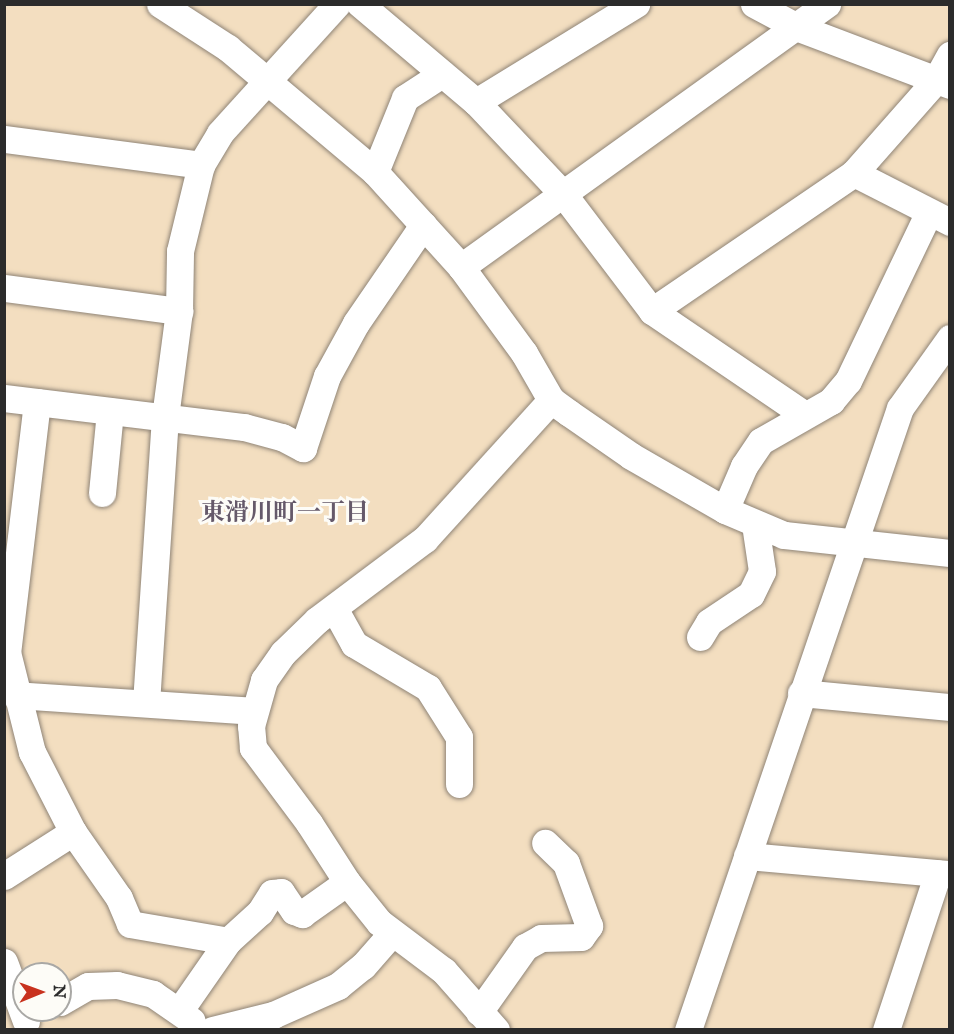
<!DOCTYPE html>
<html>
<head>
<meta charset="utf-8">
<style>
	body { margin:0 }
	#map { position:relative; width:954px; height:1034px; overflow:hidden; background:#f3dec0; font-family:"IM FELL English","Noto Serif JP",serif }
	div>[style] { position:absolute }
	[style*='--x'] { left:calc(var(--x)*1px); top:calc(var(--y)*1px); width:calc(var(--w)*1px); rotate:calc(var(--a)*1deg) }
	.roads { filter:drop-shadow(0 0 2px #8f8476) drop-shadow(0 0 2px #8f8476) }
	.minor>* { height:27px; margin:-13.5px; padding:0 13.5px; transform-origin:13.5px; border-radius:13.5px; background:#fff }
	span { translate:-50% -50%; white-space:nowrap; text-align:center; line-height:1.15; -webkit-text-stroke:6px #fdfcf7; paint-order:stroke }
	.neighbourhood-label { font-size:24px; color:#65596a; font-weight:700 }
	.frame { position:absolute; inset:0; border:6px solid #2b2b2b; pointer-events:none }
	.north { position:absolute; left:12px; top:962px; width:60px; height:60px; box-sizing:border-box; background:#fdfcf7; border:2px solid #a9a8a5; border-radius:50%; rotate:89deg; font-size:16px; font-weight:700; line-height:24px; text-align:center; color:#2b2b2b }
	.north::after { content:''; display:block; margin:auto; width:21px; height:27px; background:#c8321e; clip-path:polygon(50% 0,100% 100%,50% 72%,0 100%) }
</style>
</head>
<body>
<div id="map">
	<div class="roads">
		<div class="minor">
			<div style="--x:160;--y:4;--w:81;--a:32.9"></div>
			<div style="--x:228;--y:48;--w:192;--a:40.1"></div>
			<div style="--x:375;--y:172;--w:128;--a:47.8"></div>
			<div style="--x:461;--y:267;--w:107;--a:53.8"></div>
			<div style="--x:524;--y:353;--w:54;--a:60.1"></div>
			<div style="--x:551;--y:400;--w:22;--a:36"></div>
			<div style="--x:569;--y:413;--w:75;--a:34.7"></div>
			<div style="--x:631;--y:456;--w:108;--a:29.9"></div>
			<div style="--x:725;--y:510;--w:64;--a:23"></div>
			<div style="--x:784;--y:535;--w:167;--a:6.2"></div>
			<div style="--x:360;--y:4;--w:152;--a:40.2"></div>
			<div style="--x:476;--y:102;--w:128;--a:46.6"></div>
			<div style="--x:564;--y:195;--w:146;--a:52.8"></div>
			<div style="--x:652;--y:311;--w:185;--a:34.2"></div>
			<div style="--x:754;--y:4;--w:51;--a:28.1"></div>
			<div style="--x:799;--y:28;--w:161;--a:20.7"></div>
			<div style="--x:476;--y:102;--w:188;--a:-31.5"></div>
			<div style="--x:4;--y:139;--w:199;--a:7.5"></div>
			<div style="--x:375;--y:172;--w:80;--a:-67.9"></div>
			<div style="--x:405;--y:98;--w:44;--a:-33"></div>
			<div style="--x:854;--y:173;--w:108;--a:27"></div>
			<div style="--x:461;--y:267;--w:451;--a:-35.7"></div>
			<div style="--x:4;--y:288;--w:177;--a:7.5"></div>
			<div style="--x:652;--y:311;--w:245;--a:-34.3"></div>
			<div style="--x:854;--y:173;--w:124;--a:-48.6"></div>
			<div style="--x:936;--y:80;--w:29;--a:-61"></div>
			<div style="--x:4;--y:398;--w:242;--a:6.9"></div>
			<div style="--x:244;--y:427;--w:39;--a:15"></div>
			<div style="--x:282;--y:437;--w:24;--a:28"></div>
			<div style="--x:303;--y:448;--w:76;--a:-71.6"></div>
			<div style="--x:327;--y:376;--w:60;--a:-61.3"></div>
			<div style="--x:356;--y:323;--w:119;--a:-55.6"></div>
			<div style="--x:37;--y:402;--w:252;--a:96.8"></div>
			<div style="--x:7;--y:652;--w:103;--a:76"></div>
			<div style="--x:32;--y:752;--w:90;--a:62.9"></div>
			<div style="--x:73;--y:832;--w:80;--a:55.1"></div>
			<div style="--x:119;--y:898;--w:28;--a:67"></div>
			<div style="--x:130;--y:924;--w:99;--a:9.8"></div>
			<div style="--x:102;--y:493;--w:82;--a:-84.4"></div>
			<div style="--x:725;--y:510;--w:48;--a:-66.6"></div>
			<div style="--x:744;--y:466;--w:30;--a:-56"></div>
			<div style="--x:761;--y:441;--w:81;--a:-29.7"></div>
			<div style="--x:831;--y:401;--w:26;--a:-50"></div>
			<div style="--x:848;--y:381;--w:185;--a:-64.4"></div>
			<div style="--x:334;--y:608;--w:41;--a:60.9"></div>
			<div style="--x:354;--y:644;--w:86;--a:30.7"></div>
			<div style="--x:428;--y:688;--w:58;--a:57.7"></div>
			<div style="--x:459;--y:737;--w:47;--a:90"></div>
			<div style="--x:700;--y:637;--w:17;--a:-59"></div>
			<div style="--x:709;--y:622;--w:50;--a:-33.7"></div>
			<div style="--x:751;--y:594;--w:25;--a:-64"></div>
			<div style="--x:762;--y:571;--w:48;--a:-98.5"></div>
			<div style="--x:801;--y:693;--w:150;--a:5.4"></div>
			<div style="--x:15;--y:695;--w:239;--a:3.8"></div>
			<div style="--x:146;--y:703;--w:287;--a:-86.2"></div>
			<div style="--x:165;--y:417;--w:107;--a:-82.5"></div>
			<div style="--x:179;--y:311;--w:60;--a:-89"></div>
			<div style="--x:180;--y:251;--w:89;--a:-76.3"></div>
			<div style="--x:201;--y:165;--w:37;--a:-59"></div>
			<div style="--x:220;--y:133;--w:174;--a:-47.8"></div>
			<div style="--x:747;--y:856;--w:204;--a:5.1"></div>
			<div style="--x:4;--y:876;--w:82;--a:-32.5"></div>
			<div style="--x:4;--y:962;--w:63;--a:69.6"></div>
			<div style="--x:60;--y:1002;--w:32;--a:-30"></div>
			<div style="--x:88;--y:986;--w:29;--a:-2"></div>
			<div style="--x:117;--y:985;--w:37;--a:14"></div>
			<div style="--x:153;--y:994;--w:47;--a:34.7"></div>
			<div style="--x:180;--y:1010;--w:84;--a:-55.2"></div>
			<div style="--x:228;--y:941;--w:43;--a:-42.2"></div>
			<div style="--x:260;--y:912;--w:22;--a:-58"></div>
			<div style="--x:272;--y:893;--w:9;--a:-6"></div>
			<div style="--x:281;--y:892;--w:23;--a:56"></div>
			<div style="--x:294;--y:911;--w:9;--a:21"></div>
			<div style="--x:302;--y:914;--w:55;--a:-35.4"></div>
			<div style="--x:479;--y:1012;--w:80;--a:-54.7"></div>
			<div style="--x:525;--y:947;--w:18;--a:-29"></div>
			<div style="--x:541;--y:938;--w:40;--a:-1.4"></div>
			<div style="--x:581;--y:937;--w:14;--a:-54"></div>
			<div style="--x:589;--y:926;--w:67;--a:-110.1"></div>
			<div style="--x:566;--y:863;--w:29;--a:-136"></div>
			<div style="--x:212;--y:1030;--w:63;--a:-13.8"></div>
			<div style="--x:273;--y:1015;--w:71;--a:-24"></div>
			<div style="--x:338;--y:986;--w:32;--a:-39"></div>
			<div style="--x:363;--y:966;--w:44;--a:-48.7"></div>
			<div style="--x:496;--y:1030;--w:79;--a:-131.4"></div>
			<div style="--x:444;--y:971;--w:81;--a:-143"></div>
			<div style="--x:379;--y:922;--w:51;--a:-128.7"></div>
			<div style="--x:347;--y:882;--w:70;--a:-122.8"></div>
			<div style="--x:309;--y:823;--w:94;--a:-126.7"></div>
			<div style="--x:253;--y:748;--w:22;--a:-95"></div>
			<div style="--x:251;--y:726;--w:48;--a:-74.2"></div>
			<div style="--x:264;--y:680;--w:33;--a:-55"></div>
			<div style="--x:283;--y:653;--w:47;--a:-44.1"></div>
			<div style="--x:317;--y:620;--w:135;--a:-36.9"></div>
			<div style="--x:425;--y:539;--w:188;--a:-47.8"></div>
			<div style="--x:688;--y:1030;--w:657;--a:-71.18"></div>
			<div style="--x:900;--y:408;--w:86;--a:-54.5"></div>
			<div style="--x:886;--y:1030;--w:165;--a:-71.7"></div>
		</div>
	</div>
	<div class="neighbourhood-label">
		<span style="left:285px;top:514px">東滑川町一丁目</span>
	</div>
	<div class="frame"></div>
	<div class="north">N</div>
</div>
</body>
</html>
